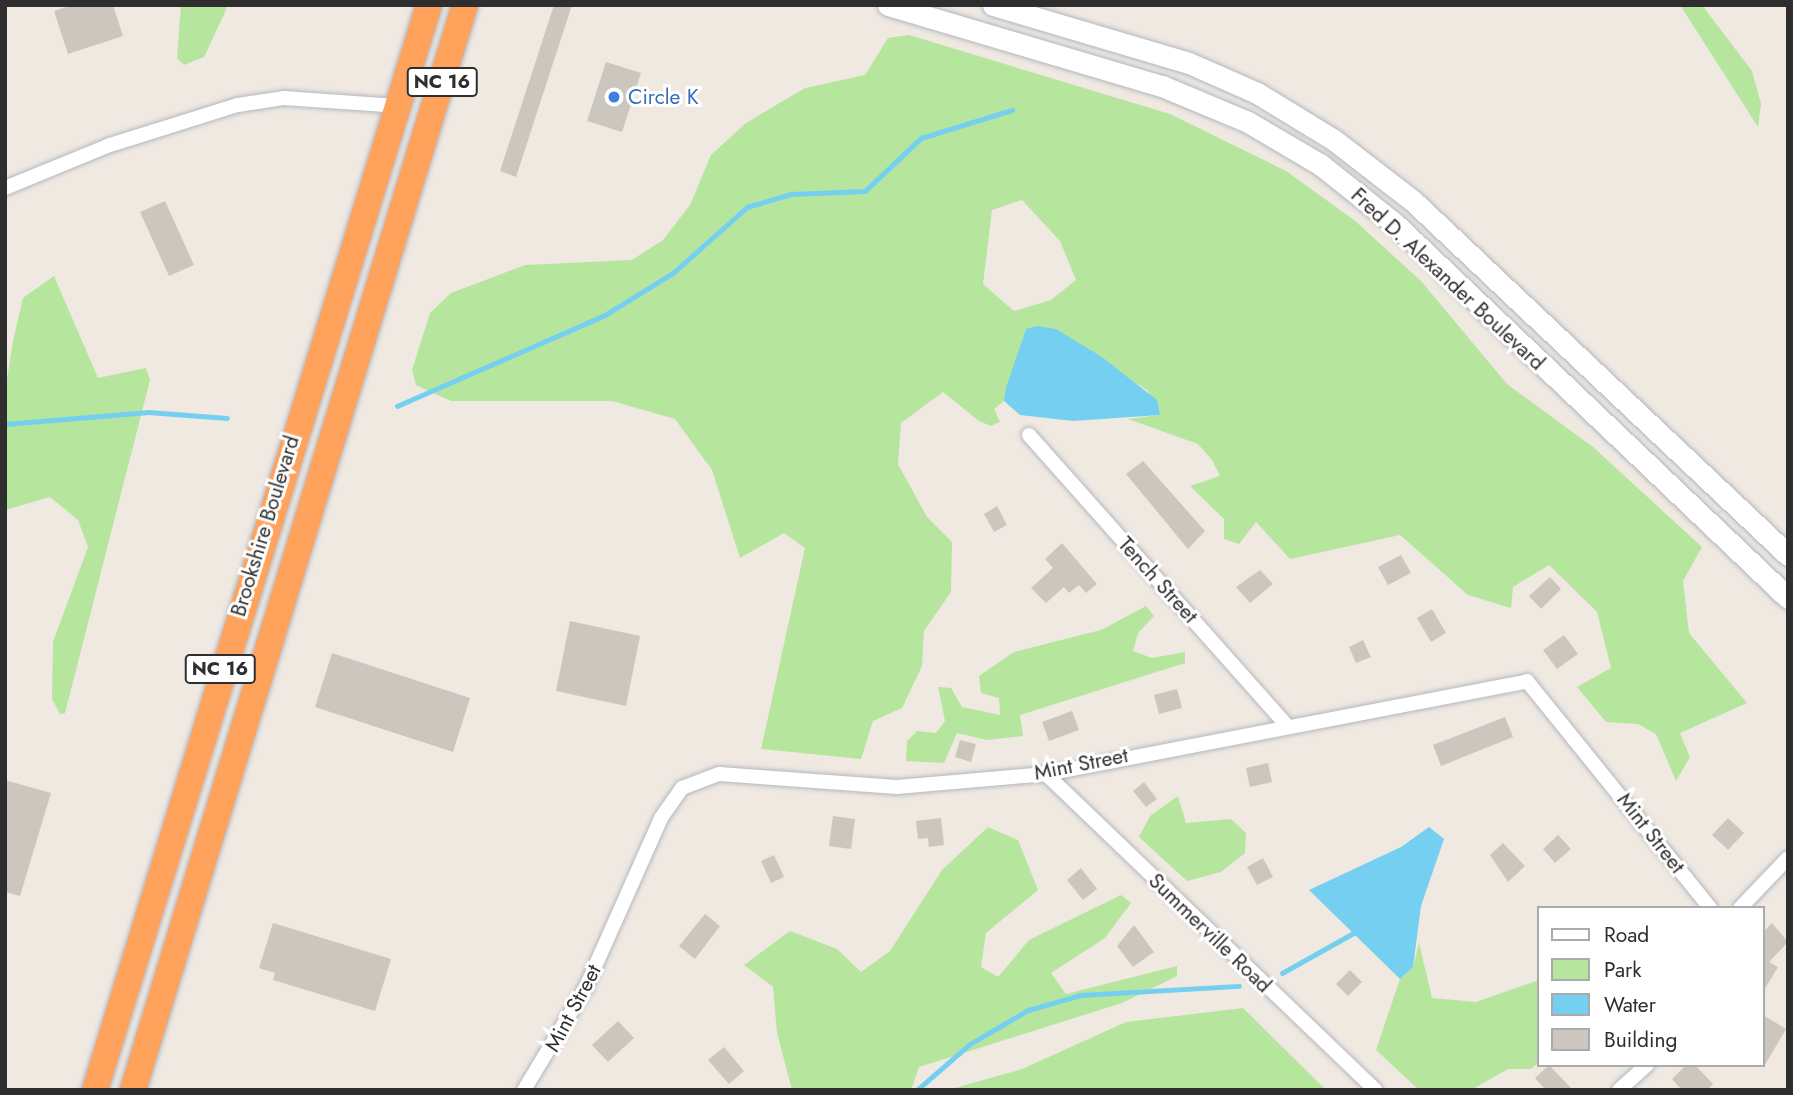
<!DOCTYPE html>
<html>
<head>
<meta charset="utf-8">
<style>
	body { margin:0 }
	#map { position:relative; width:1793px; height:1095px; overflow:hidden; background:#efe9e1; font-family:Jost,sans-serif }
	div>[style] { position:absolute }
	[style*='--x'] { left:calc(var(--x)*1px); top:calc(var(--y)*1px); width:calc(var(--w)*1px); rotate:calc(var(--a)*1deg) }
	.green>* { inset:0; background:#b6e59e }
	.water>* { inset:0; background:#75cff0 }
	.stream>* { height:4.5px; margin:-2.25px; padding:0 2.25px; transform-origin:2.25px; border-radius:2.25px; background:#75cff0 }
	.building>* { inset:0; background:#cbc7bf }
	.roads { filter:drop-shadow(0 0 2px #b4b7c1) drop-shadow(0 0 2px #b4b7c1) }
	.street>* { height:14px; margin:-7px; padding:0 7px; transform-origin:7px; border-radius:7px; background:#fff }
	.secondary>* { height:21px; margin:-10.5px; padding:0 10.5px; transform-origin:10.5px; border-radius:10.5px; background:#fff }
	.highway>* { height:26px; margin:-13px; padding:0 13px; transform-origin:13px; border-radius:13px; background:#ffa35c }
	.dots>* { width:19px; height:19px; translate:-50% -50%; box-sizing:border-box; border:4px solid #fff; border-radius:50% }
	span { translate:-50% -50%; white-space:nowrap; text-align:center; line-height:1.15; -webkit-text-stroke:6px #fff; paint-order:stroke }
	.shield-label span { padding:2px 5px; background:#fff; border:2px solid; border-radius:5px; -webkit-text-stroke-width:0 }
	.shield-label { font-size:19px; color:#2e2e2e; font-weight:700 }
	.shop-label { font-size:21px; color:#366cbe }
	.left { translate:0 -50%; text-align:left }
	.street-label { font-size:21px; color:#2e2e2e }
	.frame { position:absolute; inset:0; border:7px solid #2e2e2e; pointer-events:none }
	.legend { position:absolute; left:1537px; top:906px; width:228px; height:161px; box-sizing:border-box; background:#fff; border:2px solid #ababab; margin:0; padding:9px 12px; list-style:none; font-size:21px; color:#2e2e2e }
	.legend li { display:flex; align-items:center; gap:14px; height:35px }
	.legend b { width:35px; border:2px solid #ababab }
</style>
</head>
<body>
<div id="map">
	<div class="green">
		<div style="clip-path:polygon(181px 5px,226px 5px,226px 10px,204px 57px,184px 65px,177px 58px)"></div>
		<div style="clip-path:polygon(1680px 5px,1702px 5px,1752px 71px,1761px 104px,1758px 127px)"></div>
		<div style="clip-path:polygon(evenodd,909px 35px,1170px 114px,1286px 171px,1354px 220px,1421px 281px,1507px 384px,1593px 447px,1702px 547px,1683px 581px,1689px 633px,1747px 703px,1680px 733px,1690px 757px,1676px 781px,1656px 734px,1638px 724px,1606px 722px,1577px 687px,1611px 668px,1597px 612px,1549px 565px,1513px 587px,1511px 608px,1468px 595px,1400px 535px,1290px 559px,1256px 522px,1239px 544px,1224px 539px,1224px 519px,1190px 486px,1220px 476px,1212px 460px,1198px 444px,1128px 419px,1160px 415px,1148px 391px,1056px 329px,1026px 329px,1004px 401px,994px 409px,1000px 422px,991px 426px,979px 421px,943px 392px,901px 423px,898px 464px,927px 517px,952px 542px,951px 592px,924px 631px,922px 666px,902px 708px,873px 721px,861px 759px,761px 749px,805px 548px,784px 533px,740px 558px,712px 470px,675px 419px,612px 401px,451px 401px,416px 385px,412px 370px,430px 313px,451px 293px,525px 265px,632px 260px,663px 240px,690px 205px,711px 155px,746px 123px,805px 88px,865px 75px,888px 38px,909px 35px,1022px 200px,1060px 241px,1076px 280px,1051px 300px,1014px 311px,983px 284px,992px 210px,1022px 200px)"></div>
		<div style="clip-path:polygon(54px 276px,98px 378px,146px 368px,150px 380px,65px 713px,60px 714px,52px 699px,53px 642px,88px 547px,78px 520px,50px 497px,5px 510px,5px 392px,13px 341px,23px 298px)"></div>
		<div style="clip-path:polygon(1146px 606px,1154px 616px,1138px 633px,1133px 651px,1152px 658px,1185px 652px,1185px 663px,1020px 715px,1023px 736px,987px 740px,957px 733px,944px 763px,906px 761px,907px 741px,917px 731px,936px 733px,945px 721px,938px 687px,951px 688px,962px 707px,1000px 715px,999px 698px,981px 693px,979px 676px,1014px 652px,1101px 630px)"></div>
		<div style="clip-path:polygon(1178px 796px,1186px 823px,1231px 819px,1246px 833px,1245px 853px,1221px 872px,1187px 881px,1139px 837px,1150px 816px)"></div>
		<div style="clip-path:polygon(988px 827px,1018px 840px,1038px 890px,986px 933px,981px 967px,998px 977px,1029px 940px,1121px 895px,1131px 903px,1105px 938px,1051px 973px,1066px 994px,1177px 966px,1177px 976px,1122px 1003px,919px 1067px,911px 1090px,792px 1090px,777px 1033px,773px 987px,744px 965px,790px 931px,837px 949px,861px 972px,890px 951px,942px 870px)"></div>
		<div style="clip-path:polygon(1419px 943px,1432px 998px,1476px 1002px,1539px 980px,1539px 1062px,1531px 1069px,1508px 1069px,1471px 1090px,1419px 1090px,1376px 1050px,1400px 979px,1413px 967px)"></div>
		<div style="clip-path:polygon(1243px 1008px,1326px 1090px,948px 1090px,1022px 1069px,1126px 1022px)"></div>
	</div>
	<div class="water">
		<div style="clip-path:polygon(1037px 326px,1056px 329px,1102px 357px,1157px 400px,1160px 415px,1073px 421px,1020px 415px,1004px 401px,1006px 388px,1026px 329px)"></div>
		<div style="clip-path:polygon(1429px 827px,1444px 839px,1421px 906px,1413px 967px,1400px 979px,1309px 890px,1401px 847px)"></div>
	</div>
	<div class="stream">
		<div style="--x:397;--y:406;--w:227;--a:-23.6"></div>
		<div style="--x:605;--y:315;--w:80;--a:-31.7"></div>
		<div style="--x:673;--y:273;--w:99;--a:-41.7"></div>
		<div style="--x:747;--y:207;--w:46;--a:-16.5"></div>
		<div style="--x:791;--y:194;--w:74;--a:-2.3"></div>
		<div style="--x:865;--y:191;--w:77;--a:-43.4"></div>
		<div style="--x:921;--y:138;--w:95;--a:-17.1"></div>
		<div style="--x:5;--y:424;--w:144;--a:-4.8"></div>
		<div style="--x:148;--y:412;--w:79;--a:4.3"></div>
		<div style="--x:1282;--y:973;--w:86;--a:-29.2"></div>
		<div style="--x:917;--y:1090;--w:70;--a:-41"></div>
		<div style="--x:970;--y:1044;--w:67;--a:-30.4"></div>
		<div style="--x:1028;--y:1010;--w:55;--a:-15.8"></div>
		<div style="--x:1081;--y:995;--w:158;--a:-3.3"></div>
	</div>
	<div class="building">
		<div style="clip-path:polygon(73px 5px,113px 5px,123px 36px,68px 54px,54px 11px)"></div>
		<div style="clip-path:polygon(554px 5px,572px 5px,516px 177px,500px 171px)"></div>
		<div style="clip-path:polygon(606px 62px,641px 73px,622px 132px,587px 121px)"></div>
		<div style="clip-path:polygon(165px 201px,194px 265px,169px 276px,140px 212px)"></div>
		<div style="clip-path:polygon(1143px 461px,1205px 531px,1188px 549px,1126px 474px)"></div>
		<div style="clip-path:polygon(997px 506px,1007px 525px,994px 532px,984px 514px)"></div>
		<div style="clip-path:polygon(1062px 543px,1097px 584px,1086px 593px,1079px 585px,1069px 593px,1064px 587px,1046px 603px,1031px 588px,1053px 568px,1045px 559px)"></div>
		<div style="clip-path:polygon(1401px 555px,1411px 573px,1388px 585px,1378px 567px)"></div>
		<div style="clip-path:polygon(1260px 570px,1273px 584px,1250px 603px,1236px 587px)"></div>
		<div style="clip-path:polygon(1550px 577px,1561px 589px,1541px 609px,1529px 596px)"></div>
		<div style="clip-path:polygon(1432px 609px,1446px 633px,1431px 642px,1417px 618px)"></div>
		<div style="clip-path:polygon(570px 621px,640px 636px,626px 706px,556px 691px)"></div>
		<div style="clip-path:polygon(1564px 635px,1578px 654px,1557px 669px,1543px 650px)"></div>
		<div style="clip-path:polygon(1363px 640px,1371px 657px,1356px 663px,1349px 647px)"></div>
		<div style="clip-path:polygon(332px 653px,470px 698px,453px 752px,315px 707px)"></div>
		<div style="clip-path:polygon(1177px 689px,1182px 708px,1159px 714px,1154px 695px)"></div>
		<div style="clip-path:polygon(1072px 711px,1079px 730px,1049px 741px,1042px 722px)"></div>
		<div style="clip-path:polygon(1505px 717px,1513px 737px,1441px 766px,1433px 745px)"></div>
		<div style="clip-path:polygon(960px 740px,976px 744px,971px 762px,955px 757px)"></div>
		<div style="clip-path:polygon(1268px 763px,1272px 782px,1250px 787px,1246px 768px)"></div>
		<div style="clip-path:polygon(5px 780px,51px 793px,20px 896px,5px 892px)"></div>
		<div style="clip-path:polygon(1144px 782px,1157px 799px,1146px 807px,1133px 791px)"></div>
		<div style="clip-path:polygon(833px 816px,855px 819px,851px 849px,829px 846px)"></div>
		<div style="clip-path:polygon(941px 818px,944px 845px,929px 847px,928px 838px,918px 839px,916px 821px)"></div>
		<div style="clip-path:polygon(1728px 818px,1744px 833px,1728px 850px,1712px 835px)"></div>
		<div style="clip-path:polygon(1558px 835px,1571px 849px,1555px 863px,1543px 849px)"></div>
		<div style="clip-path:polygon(1503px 843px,1525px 866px,1508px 882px,1490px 855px)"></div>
		<div style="clip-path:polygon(774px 855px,784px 877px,771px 883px,761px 861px)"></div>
		<div style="clip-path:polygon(1263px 858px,1273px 877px,1257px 885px,1247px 867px)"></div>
		<div style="clip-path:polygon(1081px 868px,1097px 889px,1083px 900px,1067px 880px)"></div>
		<div style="clip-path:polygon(705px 914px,720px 926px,695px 959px,679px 946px)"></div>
		<div style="clip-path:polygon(273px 923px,391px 959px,375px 1011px,273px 980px,275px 973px,259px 968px)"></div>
		<div style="clip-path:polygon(1772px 923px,1788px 942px,1769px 962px,1778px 967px,1763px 992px,1763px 932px)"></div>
		<div style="clip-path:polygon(1134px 925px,1154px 952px,1133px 967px,1117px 946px)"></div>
		<div style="clip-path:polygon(1350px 970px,1362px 982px,1348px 996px,1336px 984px)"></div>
		<div style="clip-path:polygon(1763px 1015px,1786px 1029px,1763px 1068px)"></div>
		<div style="clip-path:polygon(618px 1021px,634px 1038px,608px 1062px,592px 1045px)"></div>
		<div style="clip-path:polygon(724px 1047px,744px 1071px,729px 1084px,708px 1060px)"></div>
		<div style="clip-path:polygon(1549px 1065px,1573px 1090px,1546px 1090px,1535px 1078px)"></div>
		<div style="clip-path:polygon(1686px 1065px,1695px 1065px,1713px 1084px,1707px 1090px,1682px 1090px,1672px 1079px)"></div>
	</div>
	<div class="roads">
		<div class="street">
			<div style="--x:5;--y:188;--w:113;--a:-22.3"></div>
			<div style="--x:110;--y:145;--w:134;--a:-17.4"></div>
			<div style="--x:238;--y:105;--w:47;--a:-8.7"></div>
			<div style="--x:284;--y:98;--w:113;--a:4"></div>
			<div style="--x:1029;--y:435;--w:387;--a:48.4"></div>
			<div style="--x:1046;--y:774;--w:456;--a:43.8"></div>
			<div style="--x:1740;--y:908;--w:69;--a:-46.2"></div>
			<div style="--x:524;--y:1090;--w:118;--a:-58.9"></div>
			<div style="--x:585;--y:989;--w:187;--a:-66"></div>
			<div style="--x:661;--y:818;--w:37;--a:-55"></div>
			<div style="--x:682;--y:788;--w:40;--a:-21"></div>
			<div style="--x:719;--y:774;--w:178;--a:4.2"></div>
			<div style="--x:897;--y:787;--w:150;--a:-5"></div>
			<div style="--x:1046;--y:774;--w:490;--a:-10.9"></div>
			<div style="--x:1527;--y:681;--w:292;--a:51.1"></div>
			<div style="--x:1619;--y:1090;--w:38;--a:-42"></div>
		</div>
		<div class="secondary">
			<div style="--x:888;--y:5;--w:286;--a:16.5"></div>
			<div style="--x:1162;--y:86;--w:93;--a:22.7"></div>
			<div style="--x:1248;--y:122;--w:85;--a:30.5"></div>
			<div style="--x:1321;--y:165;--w:93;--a:38.5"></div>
			<div style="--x:1394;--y:223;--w:544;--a:43.58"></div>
			<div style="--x:993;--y:5;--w:204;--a:16.5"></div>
			<div style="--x:1189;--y:63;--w:74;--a:23.8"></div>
			<div style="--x:1257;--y:93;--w:90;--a:31.4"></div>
			<div style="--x:1334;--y:140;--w:100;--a:37.7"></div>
			<div style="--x:1413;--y:201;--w:516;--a:43.35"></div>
		</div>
		<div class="highway">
			<div style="--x:95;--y:1090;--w:1135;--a:-72.89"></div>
			<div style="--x:133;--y:1090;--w:1135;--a:-72.99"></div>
		</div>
	</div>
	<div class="dots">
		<div style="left:614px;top:97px;background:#3f7fe0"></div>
	</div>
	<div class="shield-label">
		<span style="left:442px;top:82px">NC 16</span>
		<span style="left:220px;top:669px">NC 16</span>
	</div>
	<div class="shop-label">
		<span class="left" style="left:628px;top:97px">Circle K</span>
	</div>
	<div class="street-label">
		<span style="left:1448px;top:279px;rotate:43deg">Fred D. Alexander Boulevard</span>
		<span style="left:265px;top:526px;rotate:-73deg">Brookshire Boulevard</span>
		<span style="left:1158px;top:580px;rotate:48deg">Tench Street</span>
		<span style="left:1081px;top:764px;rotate:-11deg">Mint Street</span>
		<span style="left:1651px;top:833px;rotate:52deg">Mint Street</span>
		<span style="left:1210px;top:933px;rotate:44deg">Summerville Road</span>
		<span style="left:573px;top:1008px;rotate:-62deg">Mint Street</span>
	</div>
	<div class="frame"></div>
	<ul class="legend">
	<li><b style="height:9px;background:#fff"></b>Road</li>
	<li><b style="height:19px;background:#b6e59e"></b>Park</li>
	<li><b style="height:19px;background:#75cff0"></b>Water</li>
	<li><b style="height:19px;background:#cbc7bf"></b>Building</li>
	</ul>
</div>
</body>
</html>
